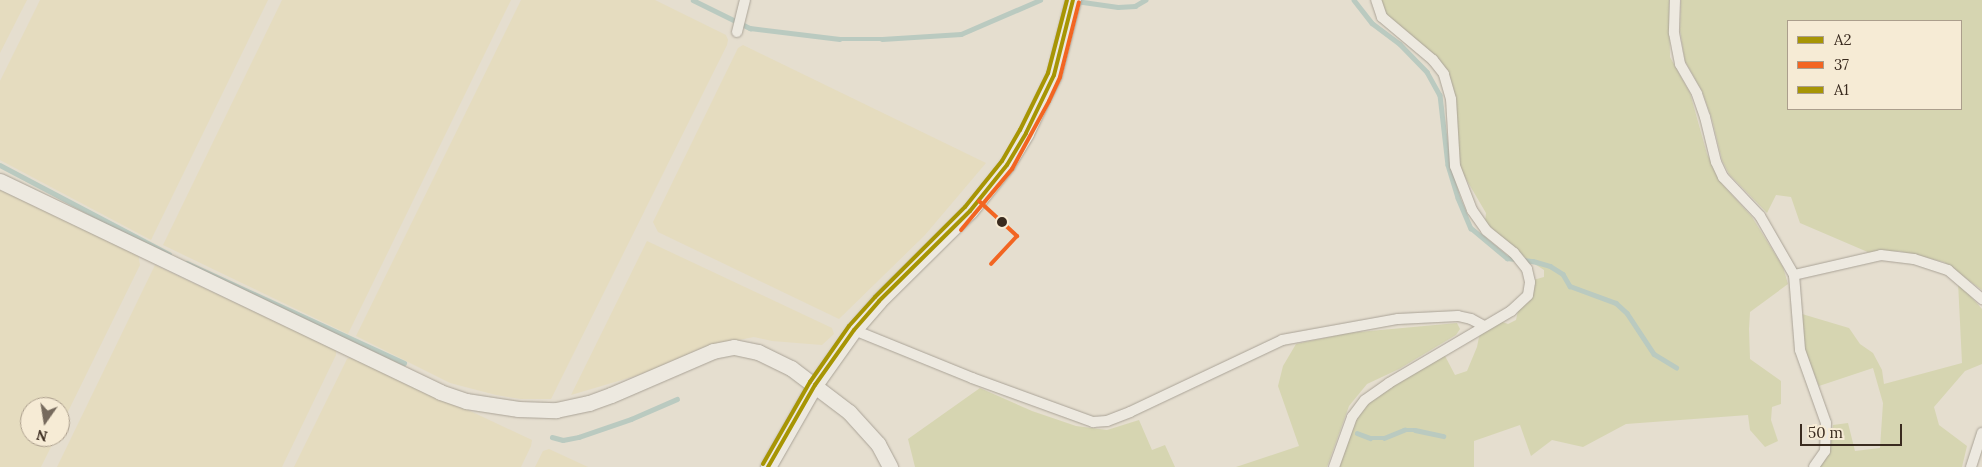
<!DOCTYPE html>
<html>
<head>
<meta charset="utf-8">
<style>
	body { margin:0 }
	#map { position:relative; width:1982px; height:467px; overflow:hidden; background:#e5decf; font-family:Lora,serif }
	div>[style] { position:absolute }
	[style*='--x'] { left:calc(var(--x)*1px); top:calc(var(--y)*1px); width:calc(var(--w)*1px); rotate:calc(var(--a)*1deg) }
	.farmland>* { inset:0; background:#e5dcbf }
	.green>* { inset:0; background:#d6d5b1 }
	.stream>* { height:4.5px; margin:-2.25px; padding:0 2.25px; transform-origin:2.25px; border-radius:2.25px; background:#bacac0 }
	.roads { filter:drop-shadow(0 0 1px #aaa397) drop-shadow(0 0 1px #aaa397) }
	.street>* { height:10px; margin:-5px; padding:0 5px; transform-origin:5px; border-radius:5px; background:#ede9e0 }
	.secondary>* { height:15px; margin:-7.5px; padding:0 7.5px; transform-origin:7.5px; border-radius:7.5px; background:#ede9e0 }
	.bus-1>* { height:4px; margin:-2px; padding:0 2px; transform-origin:2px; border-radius:2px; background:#a79504 }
	.bus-2>* { height:4px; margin:-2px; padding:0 2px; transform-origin:2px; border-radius:2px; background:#f26522 }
	.bus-3>* { height:4px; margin:-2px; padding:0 2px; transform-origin:2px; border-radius:2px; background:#a79504 }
	.dots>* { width:14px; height:14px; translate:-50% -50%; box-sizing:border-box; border:2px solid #f6ebd5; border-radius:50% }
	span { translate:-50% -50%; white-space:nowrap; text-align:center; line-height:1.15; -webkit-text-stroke:4px #f6ebd5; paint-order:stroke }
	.legend { position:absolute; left:1787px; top:20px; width:175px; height:90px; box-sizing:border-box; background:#f6ebd5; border:1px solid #ab9e8c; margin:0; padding:6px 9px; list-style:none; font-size:15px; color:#3a2b1f }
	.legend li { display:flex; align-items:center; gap:10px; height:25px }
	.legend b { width:25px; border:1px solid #ab9e8c }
	.north { position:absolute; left:20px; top:397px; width:50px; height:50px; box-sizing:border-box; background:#f6ebd5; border:1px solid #ab9e8c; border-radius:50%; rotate:193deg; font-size:14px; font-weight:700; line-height:20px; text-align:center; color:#3a2b1f }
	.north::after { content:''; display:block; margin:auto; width:18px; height:22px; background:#766a5d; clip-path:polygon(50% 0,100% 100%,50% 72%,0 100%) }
	.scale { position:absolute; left:1800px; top:424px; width:102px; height:22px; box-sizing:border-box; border:2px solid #3a2b1f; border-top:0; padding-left:6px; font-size:15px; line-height:18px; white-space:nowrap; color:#3a2b1f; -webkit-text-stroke:4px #f6ebd5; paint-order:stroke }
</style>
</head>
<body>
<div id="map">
	<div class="farmland">
		<div style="clip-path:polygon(0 0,27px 0,0 53px)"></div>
		<div style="clip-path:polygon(40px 0,268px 0,151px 240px,0 160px,0 81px)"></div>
		<div style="clip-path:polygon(282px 0,511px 0,348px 334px,163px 245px)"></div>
		<div style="clip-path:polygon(521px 0,655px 0,726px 35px,728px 40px,727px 45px,551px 399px,521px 399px,496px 395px,450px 383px,356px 336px)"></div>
		<div style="clip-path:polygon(743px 45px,986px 163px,925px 235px,839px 319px,658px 232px,653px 222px,738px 48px)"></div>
		<div style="clip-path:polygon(0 190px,138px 254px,140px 265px,60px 428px,60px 407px,30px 407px,30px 437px,56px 437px,41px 467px,0 467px)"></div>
		<div style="clip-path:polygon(647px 241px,832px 328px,834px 334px,822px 345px,772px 341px,754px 337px,704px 347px,642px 374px,571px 395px)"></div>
		<div style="clip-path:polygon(155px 265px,336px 350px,336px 355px,282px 467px,57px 467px)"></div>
		<div style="clip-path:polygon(353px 356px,532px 440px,531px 446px,521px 467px,294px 467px,347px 359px)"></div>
		<div style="clip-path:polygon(549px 449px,588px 467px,535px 467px,543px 451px)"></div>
	</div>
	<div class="green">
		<div style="clip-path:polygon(1380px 0,1669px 0,1670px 57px,1690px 93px,1707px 154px,1722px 184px,1752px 217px,1783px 267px,1788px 284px,1750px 312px,1749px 329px,1750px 359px,1781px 381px,1781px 404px,1772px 407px,1771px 420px,1778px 441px,1765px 447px,1750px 430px,1748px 415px,1626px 424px,1583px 447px,1552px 440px,1531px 456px,1520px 425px,1474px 441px,1474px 467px,1338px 467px,1355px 419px,1366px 405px,1381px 391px,1444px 354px,1455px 375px,1467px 371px,1477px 347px,1480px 332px,1500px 321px,1508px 324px,1516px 320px,1518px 311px,1533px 280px,1544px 277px,1544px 270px,1521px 255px,1485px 223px,1486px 213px,1459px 167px,1449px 77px,1443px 65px,1386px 14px)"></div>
		<div style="clip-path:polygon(evenodd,1681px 0,1982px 0,1982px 290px,1944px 262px,1899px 251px,1870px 253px,1800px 223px,1791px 197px,1776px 195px,1767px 213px,1729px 174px,1722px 160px,1712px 119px,1702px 91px,1685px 61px,1680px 30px,1681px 0,1788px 21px,1961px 21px,1961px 109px,1788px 109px,1788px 21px)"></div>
		<div style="clip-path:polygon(1958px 282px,1982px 309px,1982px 364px,1965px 371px,1934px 407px,1939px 425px,1967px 446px,1962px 467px,1820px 467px,1830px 449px,1833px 425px,1848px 423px,1855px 451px,1880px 448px,1883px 403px,1873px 368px,1819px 386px,1805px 350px,1802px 314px,1849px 328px,1860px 344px,1873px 353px,1882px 370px,1884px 384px,1962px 363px)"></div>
		<div style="clip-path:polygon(1457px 323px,1460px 329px,1456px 335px,1399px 369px,1367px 384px,1349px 406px,1327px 467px,1236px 467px,1299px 446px,1278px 386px,1283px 366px,1296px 344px,1348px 333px)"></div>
		<div style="clip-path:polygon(980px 388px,1032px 411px,1076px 426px,1107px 430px,1139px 420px,1152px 450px,1165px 445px,1175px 467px,915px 467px,908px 439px)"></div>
	</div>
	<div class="stream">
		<div style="--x:693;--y:0;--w:64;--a:26.2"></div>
		<div style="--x:750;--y:28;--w:90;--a:7"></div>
		<div style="--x:839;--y:39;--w:43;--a:0"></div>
		<div style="--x:882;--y:39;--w:79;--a:-3.6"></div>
		<div style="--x:961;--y:34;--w:86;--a:-23.3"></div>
		<div style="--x:1354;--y:0;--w:29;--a:52"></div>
		<div style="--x:1372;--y:23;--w:35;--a:37"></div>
		<div style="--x:1400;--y:44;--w:39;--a:46"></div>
		<div style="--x:1427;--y:72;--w:26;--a:61"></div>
		<div style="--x:1440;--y:95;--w:70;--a:83.5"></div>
		<div style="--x:1448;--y:165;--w:34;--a:73"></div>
		<div style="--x:1458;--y:198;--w:33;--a:67"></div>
		<div style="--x:1471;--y:228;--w:47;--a:39.8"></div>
		<div style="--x:1507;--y:258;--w:26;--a:7"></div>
		<div style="--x:1533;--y:261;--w:18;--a:16"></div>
		<div style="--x:1550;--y:266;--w:15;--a:32"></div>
		<div style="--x:1563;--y:274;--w:14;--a:60"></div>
		<div style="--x:1570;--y:286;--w:49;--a:20.3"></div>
		<div style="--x:1616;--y:303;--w:15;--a:42"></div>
		<div style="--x:1627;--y:313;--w:49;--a:56.6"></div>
		<div style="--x:1654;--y:354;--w:26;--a:31"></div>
		<div style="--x:1076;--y:1;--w:42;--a:8.1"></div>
		<div style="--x:1118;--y:7;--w:17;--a:-3"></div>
		<div style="--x:1135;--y:6;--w:12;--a:-31"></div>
		<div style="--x:0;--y:165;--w:191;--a:27.8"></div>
		<div style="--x:187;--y:263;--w:239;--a:24.7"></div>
		<div style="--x:1357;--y:433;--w:14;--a:21"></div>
		<div style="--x:1370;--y:438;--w:14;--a:0"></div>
		<div style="--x:1384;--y:438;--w:22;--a:-22"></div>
		<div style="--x:1404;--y:430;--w:11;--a:0"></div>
		<div style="--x:1415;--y:430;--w:29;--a:12"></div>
		<div style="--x:552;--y:437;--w:11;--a:15"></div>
		<div style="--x:563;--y:440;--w:16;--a:-11"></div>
		<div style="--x:579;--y:437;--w:55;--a:-19.1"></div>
		<div style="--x:631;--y:419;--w:50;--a:-23.5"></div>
	</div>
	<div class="roads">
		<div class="street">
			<div style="--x:1675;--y:0;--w:33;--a:92"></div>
			<div style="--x:1674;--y:33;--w:32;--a:79"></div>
			<div style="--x:1680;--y:64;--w:34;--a:60"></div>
			<div style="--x:1697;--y:94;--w:24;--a:71"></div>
			<div style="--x:1705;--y:117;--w:46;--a:76.3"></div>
			<div style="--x:1716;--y:162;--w:17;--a:65"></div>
			<div style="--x:1723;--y:177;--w:54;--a:46.5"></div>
			<div style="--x:1760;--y:216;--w:68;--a:60"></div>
			<div style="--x:1794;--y:275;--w:75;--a:85.4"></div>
			<div style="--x:1800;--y:350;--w:77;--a:70.4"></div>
			<div style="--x:1826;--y:423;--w:28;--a:92"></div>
			<div style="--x:1825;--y:451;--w:19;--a:125"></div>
			<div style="--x:737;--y:32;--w:33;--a:-76"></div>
			<div style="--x:1794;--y:275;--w:89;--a:-12.9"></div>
			<div style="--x:1881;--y:255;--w:33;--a:7"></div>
			<div style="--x:1914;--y:259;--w:36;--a:18"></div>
			<div style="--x:1948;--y:270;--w:45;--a:40.5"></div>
			<div style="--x:854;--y:330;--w:127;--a:22.1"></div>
			<div style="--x:972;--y:378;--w:129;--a:20"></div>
			<div style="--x:1093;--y:422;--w:14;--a:-4"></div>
			<div style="--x:1107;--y:421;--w:25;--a:-21"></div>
			<div style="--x:1130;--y:412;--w:168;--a:-25.3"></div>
			<div style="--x:1282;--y:340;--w:118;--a:-10.3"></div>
			<div style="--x:1398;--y:319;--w:60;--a:-2.9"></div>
			<div style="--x:1458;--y:316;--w:13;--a:13"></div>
			<div style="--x:1471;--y:319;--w:15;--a:28"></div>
			<div style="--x:1334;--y:467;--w:53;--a:-70.2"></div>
			<div style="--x:1352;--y:417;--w:21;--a:-53"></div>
			<div style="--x:1365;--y:400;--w:29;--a:-35"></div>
			<div style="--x:1389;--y:383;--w:142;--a:-30.5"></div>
			<div style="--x:1511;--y:311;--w:23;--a:-43"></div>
			<div style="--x:1528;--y:295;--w:13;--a:-81"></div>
			<div style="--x:1530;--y:282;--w:13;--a:-103"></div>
			<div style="--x:1527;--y:269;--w:21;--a:-129"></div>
			<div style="--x:1514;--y:253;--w:36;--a:-141"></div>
			<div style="--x:1486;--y:230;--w:24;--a:-125"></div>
			<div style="--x:1472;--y:210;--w:47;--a:-111.1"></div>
			<div style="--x:1455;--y:166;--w:67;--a:-93.4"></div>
			<div style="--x:1451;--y:99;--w:26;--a:-106"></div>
			<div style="--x:1444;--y:74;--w:18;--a:-128"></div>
			<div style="--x:1433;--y:60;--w:67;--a:-139.9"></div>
			<div style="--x:1382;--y:17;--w:18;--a:-109"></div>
			<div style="--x:1971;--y:467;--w:36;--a:-72"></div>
		</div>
		<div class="secondary">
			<div style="--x:0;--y:181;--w:488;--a:25.6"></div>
			<div style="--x:440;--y:392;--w:28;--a:19"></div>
			<div style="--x:466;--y:401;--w:53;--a:8.7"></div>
			<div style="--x:518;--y:409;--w:38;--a:2"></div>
			<div style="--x:556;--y:410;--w:34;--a:-12"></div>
			<div style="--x:589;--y:403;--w:23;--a:-20"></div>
			<div style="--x:611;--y:395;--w:111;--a:-23.3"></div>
			<div style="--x:713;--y:351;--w:21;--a:-11"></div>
			<div style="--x:734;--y:347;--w:25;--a:12"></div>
			<div style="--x:758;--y:352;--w:37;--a:26"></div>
			<div style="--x:791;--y:368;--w:73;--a:37.2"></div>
			<div style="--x:849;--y:412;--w:43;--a:47.8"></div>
			<div style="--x:878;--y:444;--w:26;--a:62"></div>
			<div style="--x:768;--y:467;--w:95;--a:-60.2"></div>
			<div style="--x:815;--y:385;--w:67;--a:-54.7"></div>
			<div style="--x:854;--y:330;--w:38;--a:-49"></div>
			<div style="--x:879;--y:301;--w:128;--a:-44.7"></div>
			<div style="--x:970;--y:211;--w:59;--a:-51.2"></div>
			<div style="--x:1007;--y:165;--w:37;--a:-59"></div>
			<div style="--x:1026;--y:133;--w:64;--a:-64.2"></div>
			<div style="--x:1054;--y:75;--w:77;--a:-75.8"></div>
		</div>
	</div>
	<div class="bus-1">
		<div style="--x:768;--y:467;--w:95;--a:-60.2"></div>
		<div style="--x:815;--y:385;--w:67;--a:-54.7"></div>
		<div style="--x:854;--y:330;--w:38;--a:-49"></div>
		<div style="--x:879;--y:301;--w:128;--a:-44.7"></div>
		<div style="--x:970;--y:211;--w:59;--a:-51.2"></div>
		<div style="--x:1007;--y:165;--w:37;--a:-59"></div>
		<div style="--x:1026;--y:133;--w:64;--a:-64.2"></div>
		<div style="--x:1054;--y:75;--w:77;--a:-75.8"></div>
	</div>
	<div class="bus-2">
		<div style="--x:979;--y:201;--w:52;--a:42.6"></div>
		<div style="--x:1017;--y:236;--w:38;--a:133"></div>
		<div style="--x:961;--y:230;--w:80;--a:-50.1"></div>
		<div style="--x:1012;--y:169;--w:77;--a:-61.4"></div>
		<div style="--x:1049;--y:101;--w:26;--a:-65"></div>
		<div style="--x:1060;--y:77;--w:77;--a:-75.8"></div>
	</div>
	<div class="bus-3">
		<div style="--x:763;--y:464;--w:95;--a:-60.2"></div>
		<div style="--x:810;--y:382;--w:68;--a:-55.1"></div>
		<div style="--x:849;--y:326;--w:39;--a:-48"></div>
		<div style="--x:875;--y:297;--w:127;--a:-45"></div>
		<div style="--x:965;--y:207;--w:59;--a:-51.2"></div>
		<div style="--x:1002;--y:161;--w:36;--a:-60"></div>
		<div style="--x:1020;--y:130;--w:64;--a:-63.8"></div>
		<div style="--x:1048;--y:73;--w:75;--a:-75.4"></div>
	</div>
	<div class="dots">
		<div style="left:1002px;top:222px;background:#3a2b1f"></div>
	</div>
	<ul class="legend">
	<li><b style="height:6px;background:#a79504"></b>A2</li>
	<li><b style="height:6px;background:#f26522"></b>37</li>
	<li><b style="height:6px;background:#a79504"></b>A1</li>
	</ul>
	<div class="north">N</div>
	<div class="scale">50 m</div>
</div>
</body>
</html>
